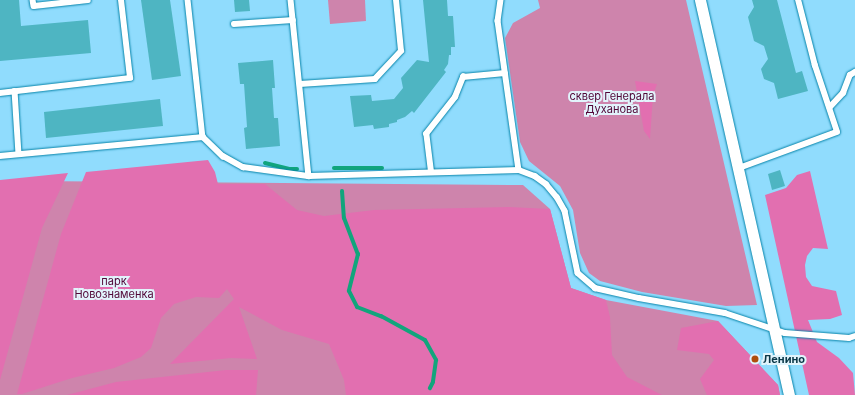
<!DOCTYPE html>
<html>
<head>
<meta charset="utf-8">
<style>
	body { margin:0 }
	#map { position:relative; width:855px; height:395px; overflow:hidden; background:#90dcfd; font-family:Inter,sans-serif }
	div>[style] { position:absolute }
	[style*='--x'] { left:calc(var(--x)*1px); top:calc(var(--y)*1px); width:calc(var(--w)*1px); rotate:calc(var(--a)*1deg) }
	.green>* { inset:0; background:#ce84ac }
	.forest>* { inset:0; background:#e26fb0 }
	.stream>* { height:4px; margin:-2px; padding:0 2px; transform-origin:2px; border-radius:2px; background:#11a57c }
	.building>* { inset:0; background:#4eb5c2 }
	.roads { filter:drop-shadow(0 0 1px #0684aa) drop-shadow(0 0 1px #0684aa) }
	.service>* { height:5.5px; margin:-2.75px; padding:0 2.75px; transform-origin:2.75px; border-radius:2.75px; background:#fff }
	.minor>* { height:11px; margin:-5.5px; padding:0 5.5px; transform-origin:5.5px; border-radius:5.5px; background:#fff }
	.dots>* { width:11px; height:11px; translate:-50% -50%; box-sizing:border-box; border:2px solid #e2f4fc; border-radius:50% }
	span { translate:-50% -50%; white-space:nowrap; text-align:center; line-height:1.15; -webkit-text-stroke:4px #e2f4fc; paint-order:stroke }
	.park-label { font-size:11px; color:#510737 }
	.poi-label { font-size:11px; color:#0b3848; font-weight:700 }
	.left { translate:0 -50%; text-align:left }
</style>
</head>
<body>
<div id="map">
	<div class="green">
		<div style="clip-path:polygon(328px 0,365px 0,366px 21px,330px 24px)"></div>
		<div style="clip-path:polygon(538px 0,686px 0,757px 305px,726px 306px,642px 292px,600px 281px,589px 273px,580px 253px,573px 210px,560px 186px,529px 161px,520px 142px,505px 38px,513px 23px,540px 8px)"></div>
		<div style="clip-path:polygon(29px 181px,523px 185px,550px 209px,571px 288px,606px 300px,718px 321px,778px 385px,780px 395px,0 395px,0 183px)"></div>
	</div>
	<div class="forest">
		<div style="clip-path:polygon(635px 81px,657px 84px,653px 95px,650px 139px,644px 131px)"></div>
		<div style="clip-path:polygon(208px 160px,215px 172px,218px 184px,265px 184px,297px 210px,324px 216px,374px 210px,509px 207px,550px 209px,571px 288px,606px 300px,610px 317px,612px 355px,627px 377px,662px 395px,346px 395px,344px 380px,329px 344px,282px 330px,239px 307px,257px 359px,231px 358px,170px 364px,234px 299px,227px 289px,219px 298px,196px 297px,174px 304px,161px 318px,151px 348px,141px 357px,114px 368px,72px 378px,22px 394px,17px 394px,61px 234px,86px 172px)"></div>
		<div style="clip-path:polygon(810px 171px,828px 249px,813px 248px,807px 256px,805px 265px,806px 277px,812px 286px,836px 291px,842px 315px,830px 319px,808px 320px,817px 342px,839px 358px,853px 373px,855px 395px,809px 395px,765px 195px,786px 188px,797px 175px)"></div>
		<div style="clip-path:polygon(68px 173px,42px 228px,0 380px,0 180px)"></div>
		<div style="clip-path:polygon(718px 321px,778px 385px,780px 395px,707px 395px,700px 379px,714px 360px,709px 354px,677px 350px,681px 328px)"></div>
		<div style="clip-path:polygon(226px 370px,258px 370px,256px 395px,67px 395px,116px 382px)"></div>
	</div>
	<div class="stream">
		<div style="--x:265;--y:163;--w:25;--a:14"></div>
		<div style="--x:289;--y:169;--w:8;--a:0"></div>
		<div style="--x:334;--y:168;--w:48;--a:0"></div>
		<div style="--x:342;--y:191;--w:27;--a:86"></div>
		<div style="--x:344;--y:218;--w:39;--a:69"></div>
		<div style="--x:358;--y:254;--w:38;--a:104"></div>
		<div style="--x:349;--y:291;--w:18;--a:63"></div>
		<div style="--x:357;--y:307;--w:26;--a:21"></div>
		<div style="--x:381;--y:316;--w:50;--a:28.6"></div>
		<div style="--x:425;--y:340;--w:23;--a:61"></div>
		<div style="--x:436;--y:360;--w:22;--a:98"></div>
		<div style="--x:433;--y:382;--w:7;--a:117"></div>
	</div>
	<div class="building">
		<div style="clip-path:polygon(0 0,19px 0,21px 26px,88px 20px,91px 53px,0 61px)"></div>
		<div style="clip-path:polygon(141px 0,170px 0,181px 76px,152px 80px)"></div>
		<div style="clip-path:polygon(234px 0,249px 0,250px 11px,235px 12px)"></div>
		<div style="clip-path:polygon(423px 0,447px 0,448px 16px,453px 16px,455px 47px,451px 47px,451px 55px,449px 55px,448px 64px,444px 70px,446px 72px,414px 113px,412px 111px,405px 117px,397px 120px,397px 122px,389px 124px,389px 127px,374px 129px,373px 125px,354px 127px,350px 96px,371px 95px,372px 101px,394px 99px,403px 88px,401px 78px,417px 60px,429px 62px)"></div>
		<div style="clip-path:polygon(752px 0,777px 0,796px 73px,802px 71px,808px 91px,778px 99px,774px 83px,764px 79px,761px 69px,768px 59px,764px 46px,754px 41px,748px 17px,754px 7px)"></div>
		<div style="clip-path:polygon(273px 60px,275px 88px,272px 88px,274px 118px,278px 118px,280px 146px,246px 149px,244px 128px,247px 127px,244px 84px,240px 84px,238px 63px)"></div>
		<div style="clip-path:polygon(160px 99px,163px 126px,46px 138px,44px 112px)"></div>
		<div style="clip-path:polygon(780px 170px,785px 186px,772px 190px,768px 174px)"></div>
	</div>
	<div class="roads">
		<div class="service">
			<div style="--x:33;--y:0;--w:6;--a:81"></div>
			<div style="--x:34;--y:6;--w:54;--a:-6.3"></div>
			<div style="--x:188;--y:0;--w:138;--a:83.8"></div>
			<div style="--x:203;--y:137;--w:28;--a:44"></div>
			<div style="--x:223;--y:156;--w:23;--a:29"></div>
			<div style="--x:243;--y:167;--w:67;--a:7.8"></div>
			<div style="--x:309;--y:176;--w:210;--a:-1.6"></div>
			<div style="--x:519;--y:170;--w:17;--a:21"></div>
			<div style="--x:535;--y:176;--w:14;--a:36"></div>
			<div style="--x:546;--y:184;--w:17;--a:50"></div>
			<div style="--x:557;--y:197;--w:16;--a:60"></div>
			<div style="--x:565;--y:211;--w:63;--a:78.2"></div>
			<div style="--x:578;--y:273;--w:23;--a:41"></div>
			<div style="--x:595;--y:288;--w:45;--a:12.8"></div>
			<div style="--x:639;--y:298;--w:87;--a:9.9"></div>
			<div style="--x:725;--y:313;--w:63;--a:18.4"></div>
			<div style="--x:785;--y:333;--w:64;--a:4.5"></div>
			<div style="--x:849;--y:338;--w:6;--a:-18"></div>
			<div style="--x:291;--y:0;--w:177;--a:84.2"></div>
			<div style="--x:501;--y:0;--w:21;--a:98"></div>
			<div style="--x:498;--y:21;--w:150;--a:82"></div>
			<div style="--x:234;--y:24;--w:59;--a:-3.9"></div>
			<div style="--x:300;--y:84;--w:75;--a:-3.8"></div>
			<div style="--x:375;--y:79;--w:38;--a:-47"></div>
			<div style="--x:401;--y:51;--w:51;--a:-95.6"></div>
			<div style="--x:15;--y:91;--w:63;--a:86.4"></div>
			<div style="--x:0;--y:93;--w:131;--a:-6.6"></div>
			<div style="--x:130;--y:78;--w:79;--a:-96.6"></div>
			<div style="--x:830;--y:107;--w:19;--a:-47"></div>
			<div style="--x:843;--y:93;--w:19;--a:-69"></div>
			<div style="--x:850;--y:75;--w:6;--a:-31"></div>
			<div style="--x:0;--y:156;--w:204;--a:-5.3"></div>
			<div style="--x:739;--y:168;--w:104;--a:-20.2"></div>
			<div style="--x:837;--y:132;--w:70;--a:-108.4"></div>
			<div style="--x:815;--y:66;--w:68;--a:-104.4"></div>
			<div style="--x:431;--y:172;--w:38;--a:-97"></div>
			<div style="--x:426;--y:134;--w:47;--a:-51.9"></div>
			<div style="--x:455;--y:97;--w:22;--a:-68"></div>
			<div style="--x:463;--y:77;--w:42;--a:-5.4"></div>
		</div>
		<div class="minor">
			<div style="--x:700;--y:0;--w:405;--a:77.3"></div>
		</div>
	</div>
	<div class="dots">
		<div style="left:755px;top:359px;background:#af4e0d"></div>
	</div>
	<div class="park-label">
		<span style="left:612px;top:103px">сквер Генерала<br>Духанова</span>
		<span style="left:114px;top:288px">парк<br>Новознаменка</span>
	</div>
	<div class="poi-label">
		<span class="left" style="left:763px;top:359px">Ленино</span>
	</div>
</div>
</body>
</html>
